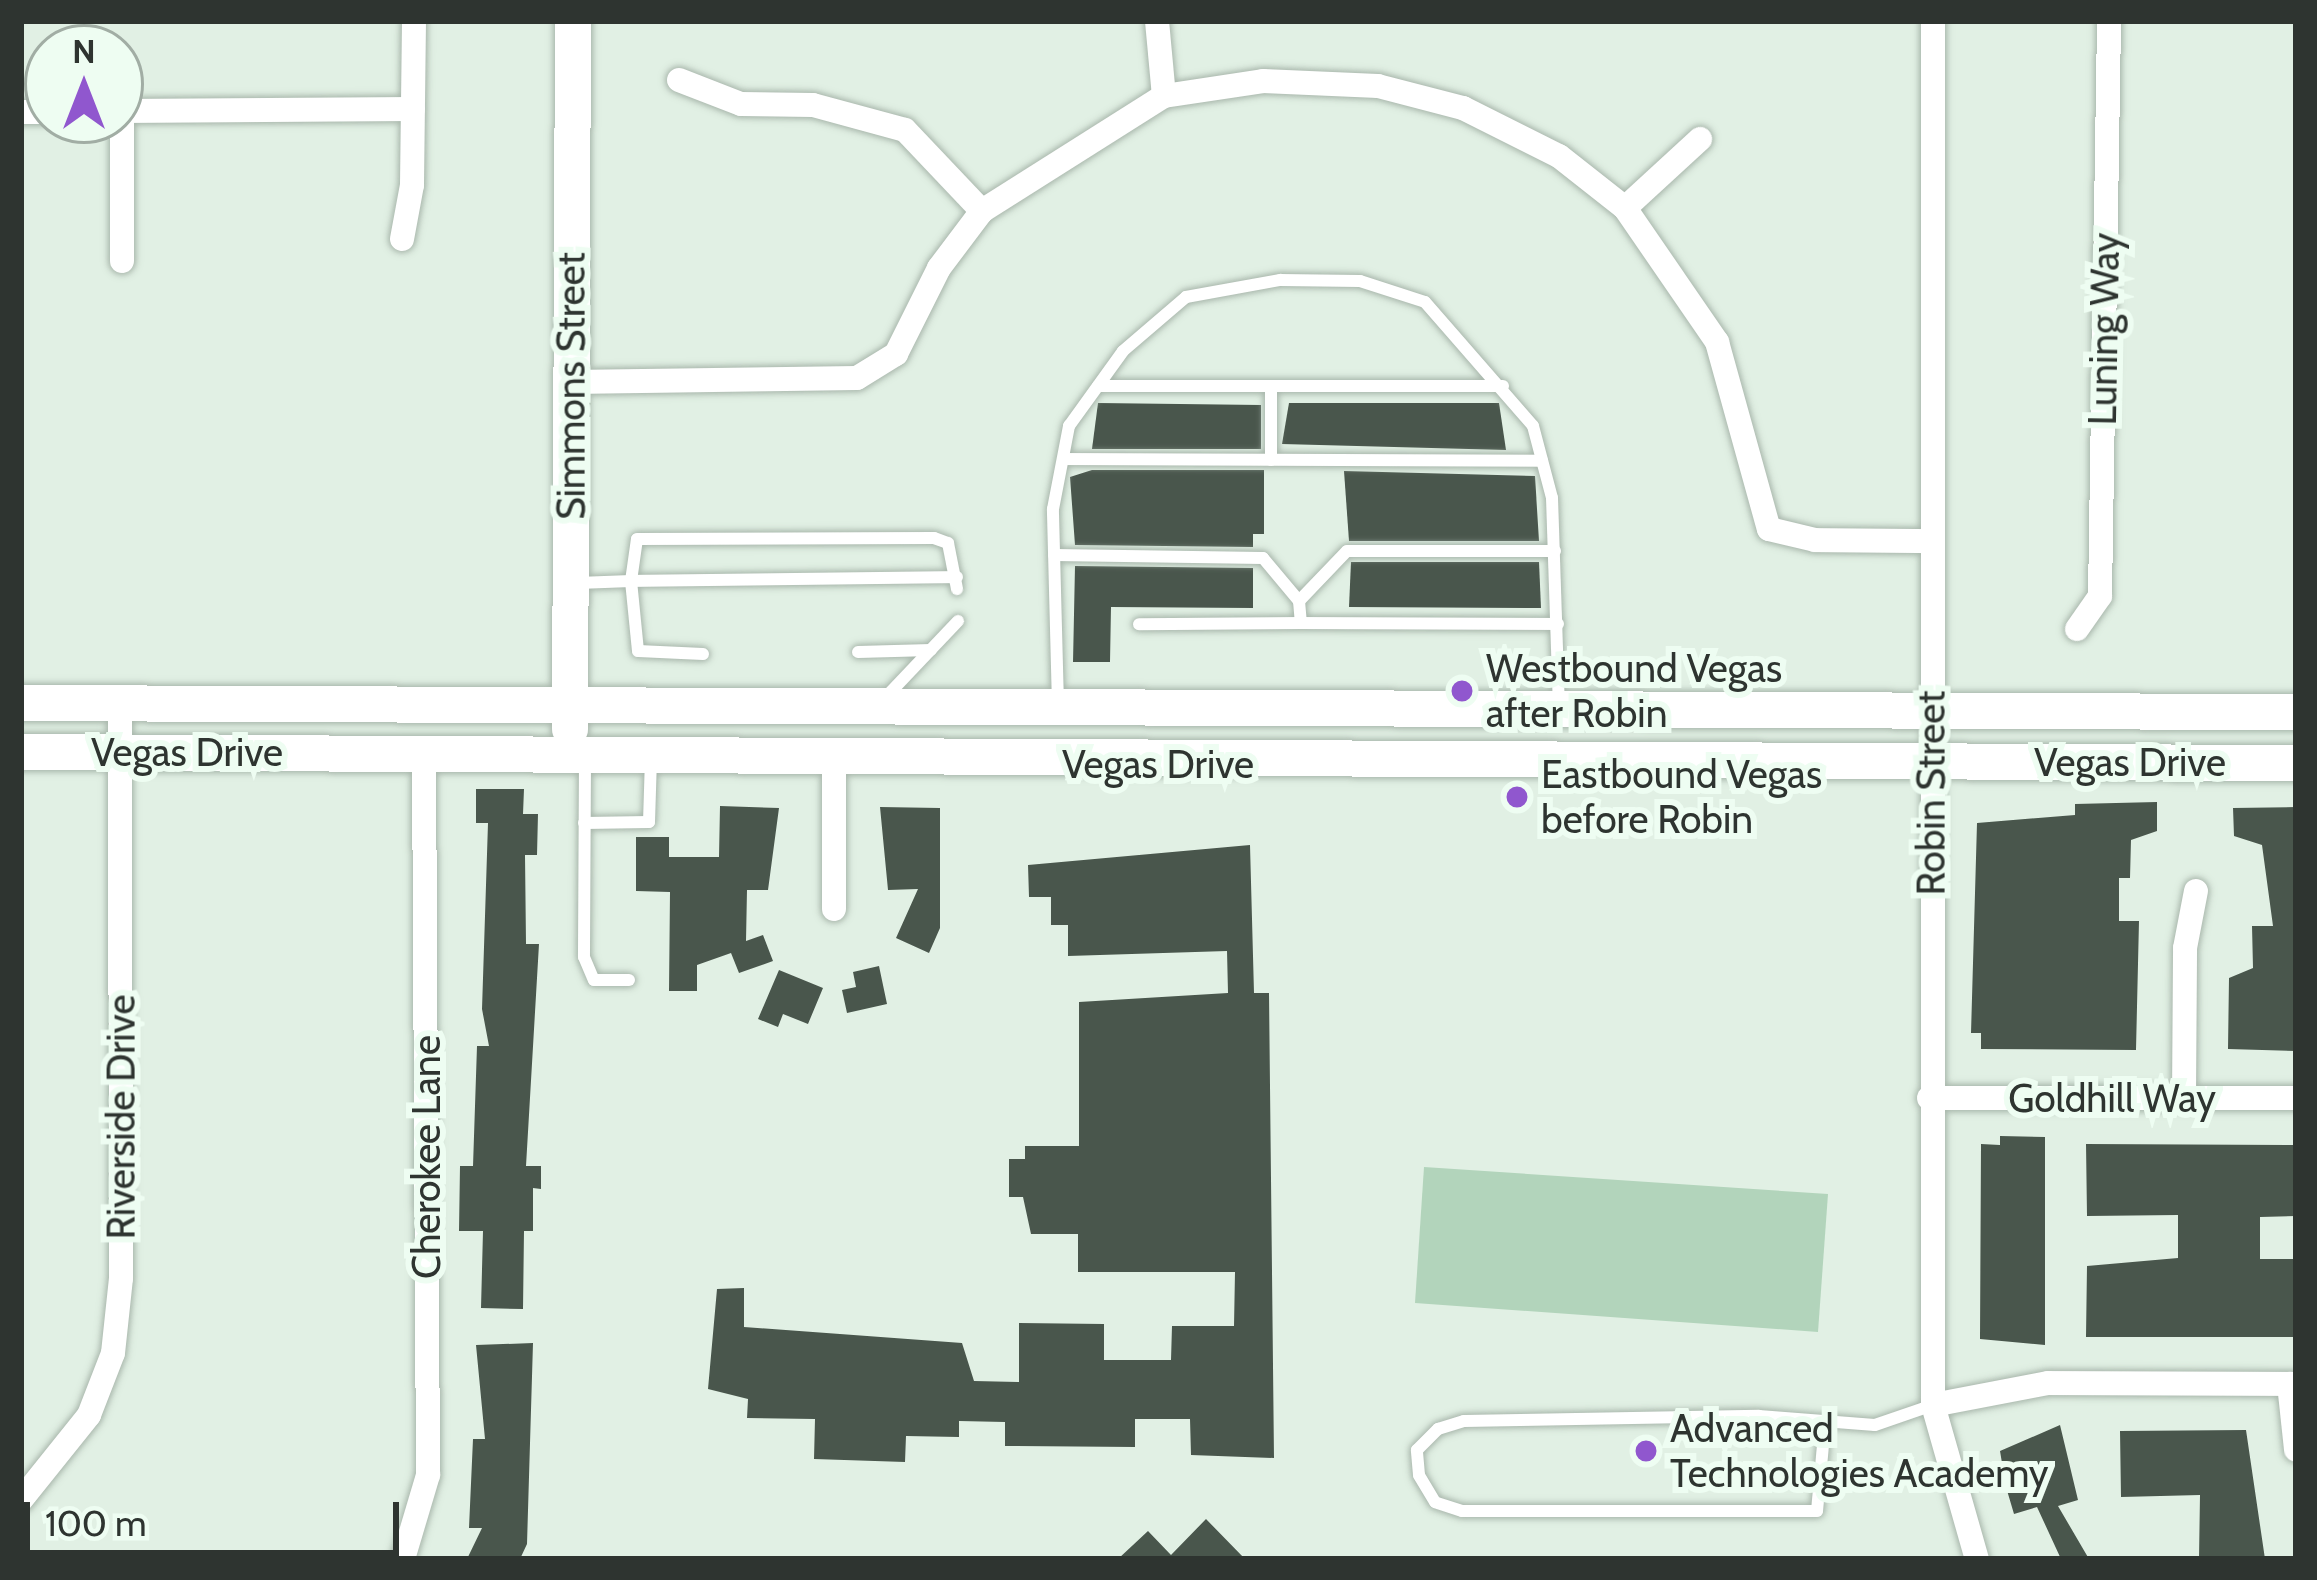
<!DOCTYPE html>
<html>
<head>
<meta charset="utf-8">
<style>
	body { margin:0 }
	#map { position:relative; width:2317px; height:1580px; overflow:hidden; background:#e1f0e4; font-family:Cabin,sans-serif }
	div>[style] { position:absolute }
	[style*='--x'] { left:calc(var(--x)*1px); top:calc(var(--y)*1px); width:calc(var(--w)*1px); rotate:calc(var(--a)*1deg) }
	.green>* { inset:0; background:#b2d4bb }
	.building>* { inset:0; background:#49564c }
	.roads { filter:drop-shadow(0 0 3px #a9b7ac) drop-shadow(0 0 3px #a9b7ac) }
	.lane>* { height:12px; margin:-6px; padding:0 6px; transform-origin:6px; border-radius:6px; background:#fff }
	.street>* { height:24px; margin:-12px; padding:0 12px; transform-origin:12px; border-radius:12px; background:#fff }
	.secondary>* { height:36px; margin:-18px; padding:0 18px; transform-origin:18px; border-radius:18px; background:#fff }
	.dots>* { width:33px; height:33px; translate:-50% -50%; box-sizing:border-box; border:6px solid #eefdf2; border-radius:50% }
	span { translate:-50% -50%; white-space:nowrap; text-align:center; line-height:1.15; -webkit-text-stroke:12px #eefdf2; paint-order:stroke }
	.street-label { font-size:39px; color:#2e3430 }
	.poi-label { font-size:39px; color:#2e3430 }
	.left { translate:0 -50%; text-align:left }
	.frame { position:absolute; inset:0; border:24px solid #2e3430; pointer-events:none }
	.north { position:absolute; left:24px; top:24px; width:120px; height:120px; box-sizing:border-box; background:#eefdf2; border:3px solid #a1ada4; border-radius:50%; rotate:0deg; font-size:33px; font-weight:700; line-height:48px; text-align:center; color:#2e3430 }
	.north::after { content:''; display:block; margin:auto; width:42px; height:54px; background:#9057ce; clip-path:polygon(50% 0,100% 100%,50% 72%,0 100%) }
	.scale { position:absolute; left:24px; top:1502px; width:375px; height:54px; box-sizing:border-box; border:6px solid #2e3430; border-top:0; padding-left:15px; font-size:36px; line-height:42px; white-space:nowrap; color:#2e3430; -webkit-text-stroke:9px #eefdf2; paint-order:stroke }
</style>
</head>
<body>
<div id="map">
	<div class="green">
		<div style="clip-path:polygon(1424px 1167px,1828px 1194px,1818px 1332px,1415px 1303px)"></div>
	</div>
	<div class="building">
		<div style="clip-path:polygon(1098px 403px,1261px 405px,1261px 449px,1092px 449px)"></div>
		<div style="clip-path:polygon(1499px 403px,1506px 450px,1282px 444px,1289px 403px)"></div>
		<div style="clip-path:polygon(1092px 470px,1264px 470px,1264px 534px,1253px 534px,1253px 547px,1075px 545px,1070px 477px)"></div>
		<div style="clip-path:polygon(1344px 471px,1535px 476px,1539px 541px,1349px 541px)"></div>
		<div style="clip-path:polygon(1351px 562px,1539px 562px,1541px 608px,1349px 607px)"></div>
		<div style="clip-path:polygon(1075px 566px,1253px 568px,1253px 608px,1111px 607px,1110px 662px,1073px 662px)"></div>
		<div style="clip-path:polygon(476px 789px,524px 789px,523px 814px,538px 814px,537px 855px,525px 855px,526px 944px,539px 944px,526px 1166px,541px 1166px,541px 1189px,533px 1188px,533px 1231px,524px 1231px,523px 1309px,481px 1308px,483px 1231px,459px 1231px,460px 1166px,473px 1166px,477px 1046px,489px 1046px,482px 1009px,488px 823px,476px 823px)"></div>
		<div style="clip-path:polygon(2157px 802px,2157px 831px,2131px 840px,2130px 878px,2119px 878px,2119px 921px,2139px 921px,2136px 1050px,1981px 1049px,1981px 1033px,1971px 1033px,1977px 823px,2075px 815px,2075px 804px)"></div>
		<div style="clip-path:polygon(720px 806px,779px 808px,768px 890px,747px 890px,746px 941px,763px 935px,773px 961px,739px 973px,731px 953px,697px 965px,697px 991px,669px 991px,670px 892px,636px 891px,636px 837px,669px 837px,669px 857px,719px 857px)"></div>
		<div style="clip-path:polygon(880px 807px,940px 808px,940px 928px,929px 953px,896px 938px,918px 889px,888px 890px)"></div>
		<div style="clip-path:polygon(2296px 807px,2296px 1051px,2228px 1049px,2229px 978px,2253px 968px,2252px 926px,2273px 926px,2262px 845px,2234px 836px,2233px 808px)"></div>
		<div style="clip-path:polygon(1250px 845px,1254px 993px,1269px 993px,1274px 1458px,1191px 1455px,1190px 1419px,1135px 1419px,1135px 1447px,1005px 1446px,1005px 1422px,959px 1421px,959px 1437px,906px 1436px,905px 1462px,814px 1459px,815px 1419px,747px 1418px,748px 1399px,708px 1389px,717px 1289px,744px 1288px,744px 1327px,962px 1343px,974px 1381px,1019px 1382px,1019px 1323px,1104px 1324px,1104px 1360px,1171px 1360px,1172px 1326px,1234px 1326px,1235px 1272px,1078px 1272px,1078px 1234px,1031px 1234px,1023px 1197px,1009px 1197px,1009px 1159px,1025px 1159px,1025px 1146px,1079px 1146px,1079px 1002px,1228px 993px,1227px 951px,1068px 956px,1068px 925px,1051px 925px,1051px 897px,1029px 897px,1028px 865px)"></div>
		<div style="clip-path:polygon(879px 966px,887px 1004px,847px 1013px,842px 990px,856px 987px,853px 972px)"></div>
		<div style="clip-path:polygon(779px 970px,823px 988px,808px 1024px,783px 1014px,778px 1027px,758px 1019px)"></div>
		<div style="clip-path:polygon(2000px 1136px,2045px 1137px,2045px 1345px,1980px 1339px,1981px 1144px,2000px 1145px)"></div>
		<div style="clip-path:polygon(2086px 1144px,2296px 1145px,2296px 1216px,2260px 1217px,2260px 1259px,2296px 1259px,2296px 1337px,2086px 1337px,2087px 1266px,2178px 1258px,2178px 1215px,2087px 1216px)"></div>
		<div style="clip-path:polygon(533px 1343px,527px 1544px,520px 1559px,467px 1559px,482px 1528px,469px 1528px,473px 1439px,485px 1439px,476px 1345px)"></div>
		<div style="clip-path:polygon(2060px 1425px,2078px 1500px,2058px 1506px,2089px 1559px,2061px 1559px,2037px 1507px,2014px 1514px,2006px 1487px,2000px 1451px)"></div>
		<div style="clip-path:polygon(2246px 1430px,2265px 1559px,2199px 1559px,2200px 1495px,2121px 1497px,2120px 1431px)"></div>
		<div style="clip-path:polygon(1206px 1519px,1245px 1559px,1118px 1559px,1148px 1531px,1171px 1555px)"></div>
	</div>
	<div class="roads">
		<div class="lane">
			<div style="--x:1098;--y:386;--w:405;--a:0"></div>
			<div style="--x:1271;--y:386;--w:74;--a:90"></div>
			<div style="--x:1063;--y:459;--w:479;--a:0.2"></div>
			<div style="--x:1054;--y:555;--w:209;--a:0.8"></div>
			<div style="--x:1263;--y:558;--w:56;--a:50.1"></div>
			<div style="--x:1299;--y:601;--w:22;--a:85"></div>
			<div style="--x:1301;--y:623;--w:162;--a:179.6"></div>
			<div style="--x:578;--y:583;--w:53;--a:-2.2"></div>
			<div style="--x:631;--y:581;--w:42;--a:-81.9"></div>
			<div style="--x:637;--y:539;--w:297;--a:-0.2"></div>
			<div style="--x:934;--y:538;--w:15;--a:20"></div>
			<div style="--x:948;--y:543;--w:47;--a:78.9"></div>
			<div style="--x:1299;--y:601;--w:69;--a:-46.2"></div>
			<div style="--x:1347;--y:551;--w:208;--a:0"></div>
			<div style="--x:1301;--y:623;--w:257;--a:0.2"></div>
			<div style="--x:858;--y:652;--w:73;--a:-1.6"></div>
			<div style="--x:703;--y:654;--w:65;--a:-177.4"></div>
			<div style="--x:638;--y:651;--w:70;--a:-95.7"></div>
			<div style="--x:631;--y:581;--w:326;--a:-0.7"></div>
			<div style="--x:883;--y:700;--w:109;--a:-46.5"></div>
			<div style="--x:1058;--y:705;--w:196;--a:-91.5"></div>
			<div style="--x:1053;--y:509;--w:85;--a:-79.1"></div>
			<div style="--x:1069;--y:426;--w:92;--a:-54.2"></div>
			<div style="--x:1123;--y:351;--w:83;--a:-40.6"></div>
			<div style="--x:1186;--y:297;--w:96;--a:-10.3"></div>
			<div style="--x:1280;--y:280;--w:80;--a:0.7"></div>
			<div style="--x:1360;--y:281;--w:68;--a:17.9"></div>
			<div style="--x:1425;--y:302;--w:164;--a:48.9"></div>
			<div style="--x:1533;--y:426;--w:74;--a:75.2"></div>
			<div style="--x:1552;--y:498;--w:210;--a:88.1"></div>
			<div style="--x:585;--y:760;--w:197;--a:90.3"></div>
			<div style="--x:584;--y:957;--w:25;--a:67"></div>
			<div style="--x:594;--y:980;--w:35;--a:0"></div>
			<div style="--x:584;--y:823;--w:65;--a:-0.9"></div>
			<div style="--x:649;--y:822;--w:65;--a:-88.2"></div>
			<div style="--x:1825;--y:1423;--w:88;--a:95.2"></div>
			<div style="--x:1817;--y:1511;--w:355;--a:180"></div>
			<div style="--x:1462;--y:1511;--w:28;--a:-162"></div>
			<div style="--x:1435;--y:1502;--w:31;--a:-121"></div>
			<div style="--x:1419;--y:1475;--w:25;--a:-95"></div>
			<div style="--x:1417;--y:1450;--w:30;--a:-45"></div>
			<div style="--x:1438;--y:1429;--w:27;--a:-17"></div>
			<div style="--x:1464;--y:1421;--w:295;--a:-1"></div>
			<div style="--x:1759;--y:1416;--w:116;--a:4.4"></div>
			<div style="--x:1875;--y:1425;--w:61;--a:-19"></div>
		</div>
		<div class="street">
			<div style="--x:1157;--y:21;--w:75;--a:84.7"></div>
			<div style="--x:1933;--y:21;--w:1384;--a:90"></div>
			<div style="--x:1933;--y:1405;--w:160;--a:74.1"></div>
			<div style="--x:679;--y:80;--w:66;--a:21.2"></div>
			<div style="--x:741;--y:104;--w:72;--a:0.8"></div>
			<div style="--x:813;--y:105;--w:95;--a:15.2"></div>
			<div style="--x:905;--y:130;--w:112;--a:46.5"></div>
			<div style="--x:120;--y:111;--w:293;--a:-0.4"></div>
			<div style="--x:122;--y:111;--w:150;--a:90"></div>
			<div style="--x:21;--y:112;--w:27;--a:0"></div>
			<div style="--x:1625;--y:208;--w:102;--a:-42.6"></div>
			<div style="--x:402;--y:239;--w:55;--a:-79.5"></div>
			<div style="--x:412;--y:185;--w:164;--a:-89.3"></div>
			<div style="--x:571;--y:382;--w:286;--a:-0.8"></div>
			<div style="--x:857;--y:378;--w:46;--a:-31.6"></div>
			<div style="--x:896;--y:354;--w:96;--a:-63.4"></div>
			<div style="--x:939;--y:268;--w:71;--a:-53"></div>
			<div style="--x:982;--y:211;--w:215;--a:-32.3"></div>
			<div style="--x:1164;--y:96;--w:100;--a:-8.6"></div>
			<div style="--x:1263;--y:81;--w:115;--a:2.5"></div>
			<div style="--x:1378;--y:86;--w:88;--a:14.5"></div>
			<div style="--x:1463;--y:108;--w:107;--a:26.6"></div>
			<div style="--x:1559;--y:156;--w:84;--a:38.2"></div>
			<div style="--x:1625;--y:208;--w:163;--a:55.5"></div>
			<div style="--x:1717;--y:342;--w:194;--a:74.5"></div>
			<div style="--x:1769;--y:529;--w:47;--a:13.4"></div>
			<div style="--x:1815;--y:540;--w:117;--a:0.5"></div>
			<div style="--x:2077;--y:629;--w:40;--a:-55.1"></div>
			<div style="--x:2100;--y:596;--w:575;--a:-89.1"></div>
			<div style="--x:834;--y:759;--w:150;--a:90"></div>
			<div style="--x:1929;--y:1098;--w:367;--a:0"></div>
			<div style="--x:2184;--y:1098;--w:150;--a:-89.6"></div>
			<div style="--x:2185;--y:948;--w:58;--a:-79.1"></div>
			<div style="--x:2289;--y:1384;--w:66;--a:83.9"></div>
			<div style="--x:1933;--y:1405;--w:117;--a:-10.8"></div>
			<div style="--x:2048;--y:1383;--w:248;--a:0.2"></div>
			<div style="--x:21;--y:1500;--w:109;--a:-51.3"></div>
			<div style="--x:89;--y:1415;--w:66;--a:-68.8"></div>
			<div style="--x:113;--y:1353;--w:75;--a:-83.9"></div>
			<div style="--x:121;--y:1278;--w:574;--a:-90.1"></div>
			<div style="--x:403;--y:1559;--w:88;--a:-73.4"></div>
			<div style="--x:428;--y:1475;--w:723;--a:-90.32"></div>
		</div>
		<div class="secondary">
			<div style="--x:21;--y:703;--w:2275;--a:0.23"></div>
			<div style="--x:570;--y:729;--w:708;--a:-89.76"></div>
			<div style="--x:21;--y:752;--w:2275;--a:0.28"></div>
		</div>
	</div>
	<div class="dots">
		<div style="left:1462px;top:691px;background:#9057ce"></div>
		<div style="left:1517px;top:797px;background:#9057ce"></div>
		<div style="left:1646px;top:1451px;background:#9057ce"></div>
	</div>
	<div class="street-label">
		<span style="left:2104px;top:329px;rotate:-89deg">Luning Way</span>
		<span style="left:571px;top:386px;rotate:-90deg">Simmons Street</span>
		<span style="left:187px;top:752px">Vegas Drive</span>
		<span style="left:2130px;top:762px">Vegas Drive</span>
		<span style="left:1158px;top:764px">Vegas Drive</span>
		<span style="left:1931px;top:793px;rotate:-90deg">Robin Street</span>
		<span style="left:2112px;top:1098px">Goldhill Way</span>
		<span style="left:121px;top:1117px;rotate:-90deg">Riverside Drive</span>
		<span style="left:426px;top:1157px;rotate:-90deg">Cherokee Lane</span>
	</div>
	<div class="poi-label">
		<span class="left" style="left:1486px;top:691px">Westbound Vegas<br>after Robin</span>
		<span class="left" style="left:1541px;top:797px">Eastbound Vegas<br>before Robin</span>
		<span class="left" style="left:1670px;top:1451px">Advanced<br>Technologies Academy</span>
	</div>
	<div class="frame"></div>
	<div class="north">N</div>
	<div class="scale">100 m</div>
</div>
</body>
</html>
